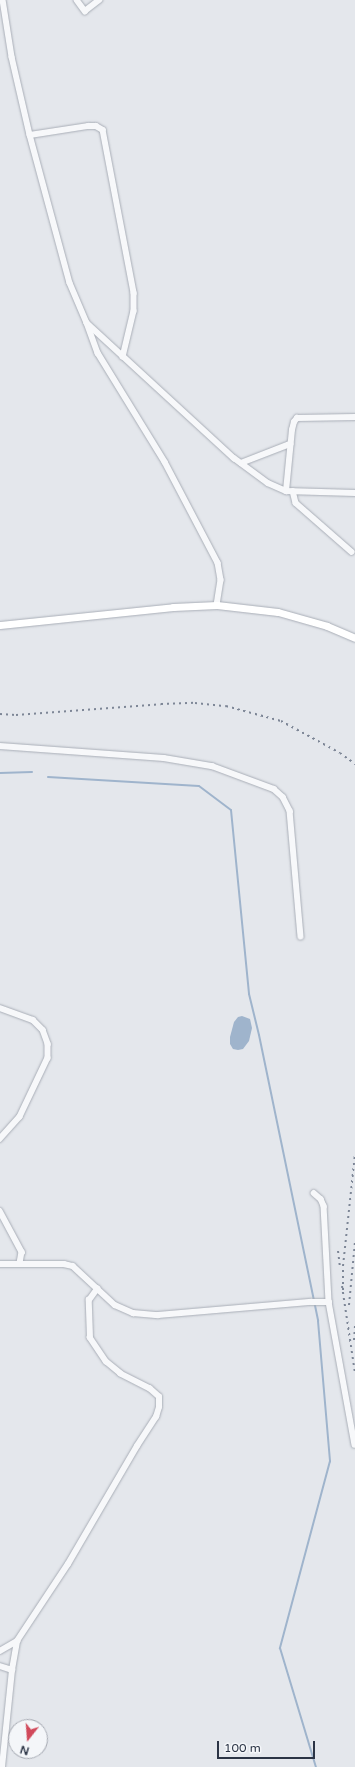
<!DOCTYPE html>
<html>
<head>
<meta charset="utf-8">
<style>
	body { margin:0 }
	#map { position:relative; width:355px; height:1767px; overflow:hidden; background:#e4e7ec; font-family:"Varela Round",sans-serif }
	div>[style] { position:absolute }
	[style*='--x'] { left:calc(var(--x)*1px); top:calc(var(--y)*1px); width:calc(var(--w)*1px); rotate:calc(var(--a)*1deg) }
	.water>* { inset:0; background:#9fb4cc }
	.stream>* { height:2px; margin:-1px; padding:0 1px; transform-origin:1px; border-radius:1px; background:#9fb4cc }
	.roads { filter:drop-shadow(0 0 1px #a9aeb7) drop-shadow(0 0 1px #a9aeb7) }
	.street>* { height:5.5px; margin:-2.75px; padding:0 2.75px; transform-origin:2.75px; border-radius:2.75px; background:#f7f8fa }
	.secondary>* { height:7px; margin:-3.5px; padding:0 3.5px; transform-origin:3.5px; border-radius:3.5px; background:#fff }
	.rail>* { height:2px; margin-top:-1px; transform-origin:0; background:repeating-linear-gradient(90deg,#7d8696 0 2px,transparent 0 6px) }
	span { translate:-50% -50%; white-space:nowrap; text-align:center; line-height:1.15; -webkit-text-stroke:3px #f4f6f9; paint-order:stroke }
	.north { position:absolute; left:8px; top:1719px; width:40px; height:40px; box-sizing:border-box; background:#f4f6f9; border:1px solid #a4a8b1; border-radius:50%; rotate:197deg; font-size:11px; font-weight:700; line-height:16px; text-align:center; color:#2b3445 }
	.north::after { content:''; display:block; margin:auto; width:14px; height:18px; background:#d1495b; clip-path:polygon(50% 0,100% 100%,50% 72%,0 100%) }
	.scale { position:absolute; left:217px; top:1741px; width:98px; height:18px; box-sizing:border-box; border:2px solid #2b3445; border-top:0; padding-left:5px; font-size:12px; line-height:14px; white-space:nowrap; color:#2b3445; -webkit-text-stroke:3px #f4f6f9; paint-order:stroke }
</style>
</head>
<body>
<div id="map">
	<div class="water">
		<div style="clip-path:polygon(242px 1016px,250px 1019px,252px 1028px,249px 1041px,243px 1049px,238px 1050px,233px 1049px,230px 1044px,230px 1037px,234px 1022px,238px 1017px)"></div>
	</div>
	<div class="stream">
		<div style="--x:0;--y:773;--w:32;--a:-2"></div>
		<div style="--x:48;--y:777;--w:151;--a:3.4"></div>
		<div style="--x:199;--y:786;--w:40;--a:37"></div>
		<div style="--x:231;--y:810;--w:185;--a:84.4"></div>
		<div style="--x:249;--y:994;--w:42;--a:76.3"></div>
		<div style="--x:259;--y:1035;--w:292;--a:78.3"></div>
		<div style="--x:318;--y:1321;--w:141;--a:85.1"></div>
		<div style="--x:330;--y:1461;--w:194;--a:105"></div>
		<div style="--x:280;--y:1648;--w:124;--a:73.2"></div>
	</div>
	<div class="roads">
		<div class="street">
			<div style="--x:3;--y:0;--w:58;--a:81"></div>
			<div style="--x:12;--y:57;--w:80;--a:77"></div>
			<div style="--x:30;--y:135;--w:153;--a:74.9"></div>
			<div style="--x:70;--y:283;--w:43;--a:67"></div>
			<div style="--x:87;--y:323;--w:200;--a:42.6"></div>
			<div style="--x:234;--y:458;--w:42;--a:36.3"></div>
			<div style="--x:268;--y:483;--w:20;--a:24"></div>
			<div style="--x:286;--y:491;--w:69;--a:1.7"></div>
			<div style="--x:77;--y:0;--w:14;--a:54"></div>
			<div style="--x:85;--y:11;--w:18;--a:-38"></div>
			<div style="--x:30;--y:135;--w:59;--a:-8.8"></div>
			<div style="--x:88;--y:126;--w:8;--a:0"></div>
			<div style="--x:96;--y:126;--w:8;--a:30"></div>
			<div style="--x:103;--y:130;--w:166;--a:79.2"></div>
			<div style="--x:134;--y:293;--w:18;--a:90"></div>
			<div style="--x:134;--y:311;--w:47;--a:103.4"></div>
			<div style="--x:87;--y:323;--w:32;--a:70"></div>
			<div style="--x:98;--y:353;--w:128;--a:58.4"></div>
			<div style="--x:165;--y:462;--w:114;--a:62.3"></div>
			<div style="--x:218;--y:563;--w:17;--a:80"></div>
			<div style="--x:221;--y:580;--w:25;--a:99"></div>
			<div style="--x:241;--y:463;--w:53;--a:-21.2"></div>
			<div style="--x:286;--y:491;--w:61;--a:-84.4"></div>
			<div style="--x:292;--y:430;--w:8;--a:-76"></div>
			<div style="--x:294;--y:422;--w:5;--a:-53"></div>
			<div style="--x:297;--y:418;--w:58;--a:-1"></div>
			<div style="--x:293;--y:491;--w:12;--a:76"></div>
			<div style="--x:296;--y:503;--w:74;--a:41.2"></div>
			<div style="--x:0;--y:746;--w:164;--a:4.2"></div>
			<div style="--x:164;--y:758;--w:49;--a:9.5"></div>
			<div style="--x:212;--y:766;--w:66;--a:20.4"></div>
			<div style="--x:274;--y:789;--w:12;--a:42"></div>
			<div style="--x:283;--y:797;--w:16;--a:63"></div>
			<div style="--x:290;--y:811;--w:126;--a:85"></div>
			<div style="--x:0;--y:1008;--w:35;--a:20"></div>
			<div style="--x:33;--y:1020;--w:14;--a:45"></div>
			<div style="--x:43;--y:1030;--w:15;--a:70"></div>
			<div style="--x:48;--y:1044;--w:14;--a:90"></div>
			<div style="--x:48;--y:1058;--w:65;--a:115.4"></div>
			<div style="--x:20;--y:1117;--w:30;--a:132"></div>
			<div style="--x:314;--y:1193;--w:9;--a:41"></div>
			<div style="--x:321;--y:1199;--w:8;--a:67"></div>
			<div style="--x:324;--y:1206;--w:96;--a:87"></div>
			<div style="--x:329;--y:1302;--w:145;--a:79.7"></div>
			<div style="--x:0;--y:1211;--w:47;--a:61.8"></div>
			<div style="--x:22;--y:1252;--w:11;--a:100"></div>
			<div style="--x:0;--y:1264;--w:64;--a:0"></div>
			<div style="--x:64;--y:1264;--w:9;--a:13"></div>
			<div style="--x:73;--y:1266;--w:57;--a:42.9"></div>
			<div style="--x:115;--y:1305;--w:20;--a:24"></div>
			<div style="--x:133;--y:1313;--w:25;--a:5"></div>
			<div style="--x:158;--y:1315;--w:154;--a:-4.9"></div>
			<div style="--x:311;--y:1302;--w:18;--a:0"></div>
			<div style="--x:0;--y:1651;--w:20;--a:-30"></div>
			<div style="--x:0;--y:1666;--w:13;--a:18"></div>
			<div style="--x:2;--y:1767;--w:98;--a:-84.1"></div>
			<div style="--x:12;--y:1670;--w:29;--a:-80"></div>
			<div style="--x:17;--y:1641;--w:92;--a:-56.5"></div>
			<div style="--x:68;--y:1564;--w:137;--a:-59.7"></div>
			<div style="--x:137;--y:1446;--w:35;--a:-57"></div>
			<div style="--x:156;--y:1417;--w:10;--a:-73"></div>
			<div style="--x:159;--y:1407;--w:10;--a:-90"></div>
			<div style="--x:159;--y:1397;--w:12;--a:-138"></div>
			<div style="--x:150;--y:1389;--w:33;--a:-153"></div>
			<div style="--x:121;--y:1374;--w:19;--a:-141"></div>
			<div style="--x:106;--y:1362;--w:29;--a:-124"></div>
			<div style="--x:90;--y:1338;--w:38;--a:-92"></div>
			<div style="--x:89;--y:1300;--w:14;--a:-54"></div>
		</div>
		<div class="secondary">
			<div style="--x:0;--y:625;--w:174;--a:-5.9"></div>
			<div style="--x:173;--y:607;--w:44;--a:-2.6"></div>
			<div style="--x:217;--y:605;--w:61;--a:6.5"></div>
			<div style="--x:278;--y:612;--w:51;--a:15.9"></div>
			<div style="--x:327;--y:626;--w:30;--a:23"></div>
		</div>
	</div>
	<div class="rail">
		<div style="--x:0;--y:714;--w:16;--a:4"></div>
		<div style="--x:16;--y:715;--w:145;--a:-4.3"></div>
		<div style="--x:161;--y:704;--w:34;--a:-2"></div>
		<div style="--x:195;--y:703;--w:31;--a:6"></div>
		<div style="--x:226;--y:706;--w:57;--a:15.3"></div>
		<div style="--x:281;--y:721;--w:67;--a:28.5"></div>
		<div style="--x:340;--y:753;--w:19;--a:36"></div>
		<div style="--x:338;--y:1251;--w:17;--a:83"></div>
		<div style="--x:342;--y:1286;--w:88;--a:81.5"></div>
		<div style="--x:343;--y:1290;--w:24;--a:-90"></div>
		<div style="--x:343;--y:1266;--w:113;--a:-83.9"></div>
		<div style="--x:349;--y:1305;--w:64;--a:-84.6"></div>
		<div style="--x:354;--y:1340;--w:14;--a:-86"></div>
	</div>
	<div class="north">N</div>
	<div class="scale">100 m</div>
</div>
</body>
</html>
